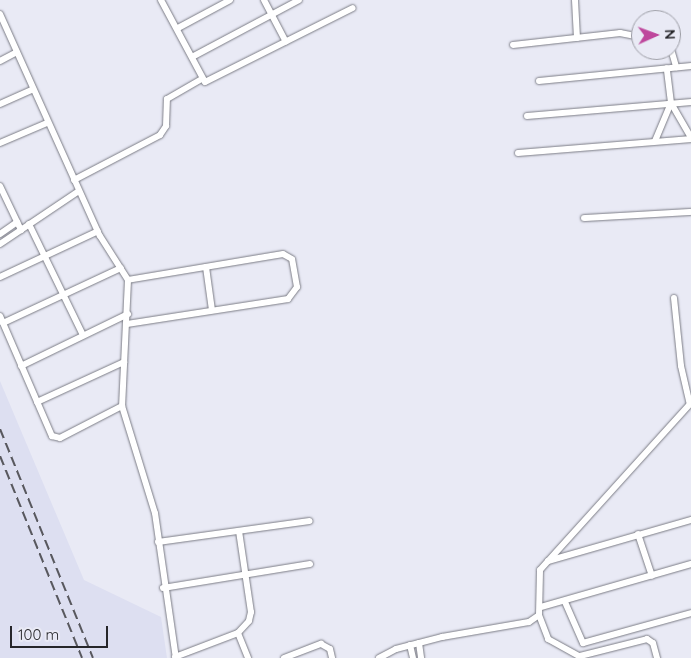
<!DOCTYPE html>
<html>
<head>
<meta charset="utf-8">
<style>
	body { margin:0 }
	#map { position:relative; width:691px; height:658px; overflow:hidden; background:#e9eaf5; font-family:Quicksand,sans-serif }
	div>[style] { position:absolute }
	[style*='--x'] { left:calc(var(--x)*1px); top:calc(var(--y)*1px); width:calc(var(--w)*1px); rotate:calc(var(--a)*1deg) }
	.built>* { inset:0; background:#dddff1 }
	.roads { filter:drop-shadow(0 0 1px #7b7c85) drop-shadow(0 0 1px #7b7c85) }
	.minor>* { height:6px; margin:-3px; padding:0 3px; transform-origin:3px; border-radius:3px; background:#fff }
	.rail>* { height:2px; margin-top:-1px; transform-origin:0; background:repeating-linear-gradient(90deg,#58585e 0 10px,transparent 0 15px) }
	span { translate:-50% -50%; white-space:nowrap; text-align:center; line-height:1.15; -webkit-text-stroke:4.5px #e9eaf5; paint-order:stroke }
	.north { position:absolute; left:631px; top:10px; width:50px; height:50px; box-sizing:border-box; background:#e9eaf5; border:1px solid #9b9ca4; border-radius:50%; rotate:88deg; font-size:14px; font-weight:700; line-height:20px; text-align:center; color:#26262a }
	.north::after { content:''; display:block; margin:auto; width:18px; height:22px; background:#be479c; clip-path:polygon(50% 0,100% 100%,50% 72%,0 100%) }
	.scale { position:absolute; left:10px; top:626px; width:98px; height:22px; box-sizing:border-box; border:2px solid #26262a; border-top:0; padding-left:6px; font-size:15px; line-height:18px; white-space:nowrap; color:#26262a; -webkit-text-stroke:4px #e9eaf5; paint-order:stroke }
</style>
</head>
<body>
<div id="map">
	<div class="built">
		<div style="clip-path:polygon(0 381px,84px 580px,161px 617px,167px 658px,0 658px)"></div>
	</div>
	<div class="roads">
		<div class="minor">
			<div style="--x:161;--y:0;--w:93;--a:61.8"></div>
			<div style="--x:205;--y:82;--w:165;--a:-26.6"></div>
			<div style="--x:264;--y:0;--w:47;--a:62.4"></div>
			<div style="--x:575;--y:0;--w:38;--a:87"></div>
			<div style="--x:0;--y:14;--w:243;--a:65.8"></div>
			<div style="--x:100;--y:236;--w:52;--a:57.5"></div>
			<div style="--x:128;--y:280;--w:126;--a:92.7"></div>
			<div style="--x:122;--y:406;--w:112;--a:72.9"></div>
			<div style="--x:155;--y:513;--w:147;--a:81.8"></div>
			<div style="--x:178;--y:28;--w:59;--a:-28.3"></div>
			<div style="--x:513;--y:45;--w:108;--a:-6.4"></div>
			<div style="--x:620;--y:33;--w:21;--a:11"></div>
			<div style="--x:671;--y:49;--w:19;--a:74"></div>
			<div style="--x:192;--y:57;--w:121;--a:-28"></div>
			<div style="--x:0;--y:61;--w:19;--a:-28"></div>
			<div style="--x:539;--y:81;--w:153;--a:-5.6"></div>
			<div style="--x:671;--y:103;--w:39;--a:60"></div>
			<div style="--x:0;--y:104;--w:35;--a:-24"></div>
			<div style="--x:527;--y:116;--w:165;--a:-4.9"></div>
			<div style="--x:655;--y:141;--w:41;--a:-67.2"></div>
			<div style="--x:671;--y:103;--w:35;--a:-97"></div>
			<div style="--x:0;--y:143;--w:51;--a:-23.1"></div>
			<div style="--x:518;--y:153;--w:174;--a:-4.6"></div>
			<div style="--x:74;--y:180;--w:97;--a:-27.6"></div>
			<div style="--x:160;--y:135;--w:11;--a:-56"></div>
			<div style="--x:166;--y:126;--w:27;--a:-88"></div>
			<div style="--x:167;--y:99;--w:39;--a:-30"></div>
			<div style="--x:0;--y:186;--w:49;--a:64.5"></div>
			<div style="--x:584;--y:218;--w:107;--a:-3.2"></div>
			<div style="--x:29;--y:224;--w:123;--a:64.1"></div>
			<div style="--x:0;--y:234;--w:21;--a:-35"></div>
			<div style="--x:0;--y:244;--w:95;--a:-33.9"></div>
			<div style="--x:206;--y:267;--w:43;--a:82.1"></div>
			<div style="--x:0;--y:277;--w:108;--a:-25.1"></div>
			<div style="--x:674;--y:298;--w:68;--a:84.1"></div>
			<div style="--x:681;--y:366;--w:39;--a:77"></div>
			<div style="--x:0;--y:316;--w:131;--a:66.6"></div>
			<div style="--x:52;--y:436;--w:8;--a:14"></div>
			<div style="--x:60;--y:438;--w:70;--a:-27.3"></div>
			<div style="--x:3;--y:323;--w:130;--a:-25"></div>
			<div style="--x:127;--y:324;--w:163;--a:-8.8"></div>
			<div style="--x:288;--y:299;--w:15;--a:-53"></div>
			<div style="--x:297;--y:287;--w:28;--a:-100"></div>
			<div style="--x:292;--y:259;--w:10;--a:-151"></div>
			<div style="--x:283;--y:254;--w:157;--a:170.5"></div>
			<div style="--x:21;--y:366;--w:119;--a:-25.9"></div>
			<div style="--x:37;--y:402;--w:96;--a:-24.7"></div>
			<div style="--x:239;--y:531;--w:82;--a:81.6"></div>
			<div style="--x:251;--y:612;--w:9;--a:103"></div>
			<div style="--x:249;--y:621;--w:16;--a:133"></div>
			<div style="--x:238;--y:633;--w:27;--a:68"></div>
			<div style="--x:638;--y:534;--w:44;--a:71.6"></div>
			<div style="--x:158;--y:542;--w:153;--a:-7.9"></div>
			<div style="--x:549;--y:560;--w:212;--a:-47.9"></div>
			<div style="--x:163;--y:588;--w:149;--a:-9.3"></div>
			<div style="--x:565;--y:602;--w:45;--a:66.3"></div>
			<div style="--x:583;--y:643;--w:112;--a:-15.5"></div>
			<div style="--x:541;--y:607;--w:156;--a:-16"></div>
			<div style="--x:539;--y:615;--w:26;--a:69"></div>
			<div style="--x:548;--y:639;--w:37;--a:29"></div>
			<div style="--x:419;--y:643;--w:15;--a:82"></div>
			<div style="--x:410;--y:645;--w:13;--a:77"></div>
			<div style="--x:580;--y:656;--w:69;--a:-14.2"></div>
			<div style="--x:647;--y:639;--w:7;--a:34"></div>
			<div style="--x:653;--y:643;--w:16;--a:75"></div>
			<div style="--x:175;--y:657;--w:67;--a:-20.9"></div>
			<div style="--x:284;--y:658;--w:40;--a:-21"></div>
			<div style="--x:321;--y:644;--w:10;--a:29"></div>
			<div style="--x:330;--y:649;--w:9;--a:77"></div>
			<div style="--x:379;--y:658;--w:19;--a:-28"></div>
			<div style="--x:396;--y:649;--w:48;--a:-14.6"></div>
			<div style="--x:442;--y:637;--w:88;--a:-9.8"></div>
			<div style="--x:529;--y:622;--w:12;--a:-35"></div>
			<div style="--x:539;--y:615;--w:45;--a:-88.7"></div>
			<div style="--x:540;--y:570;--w:12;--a:-48"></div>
			<div style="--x:548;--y:561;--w:149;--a:-16"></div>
		</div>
	</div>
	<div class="rail">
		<div style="--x:0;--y:429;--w:247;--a:67.9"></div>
		<div style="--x:0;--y:456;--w:218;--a:67.9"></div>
	</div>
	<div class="north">N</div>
	<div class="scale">100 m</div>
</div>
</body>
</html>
